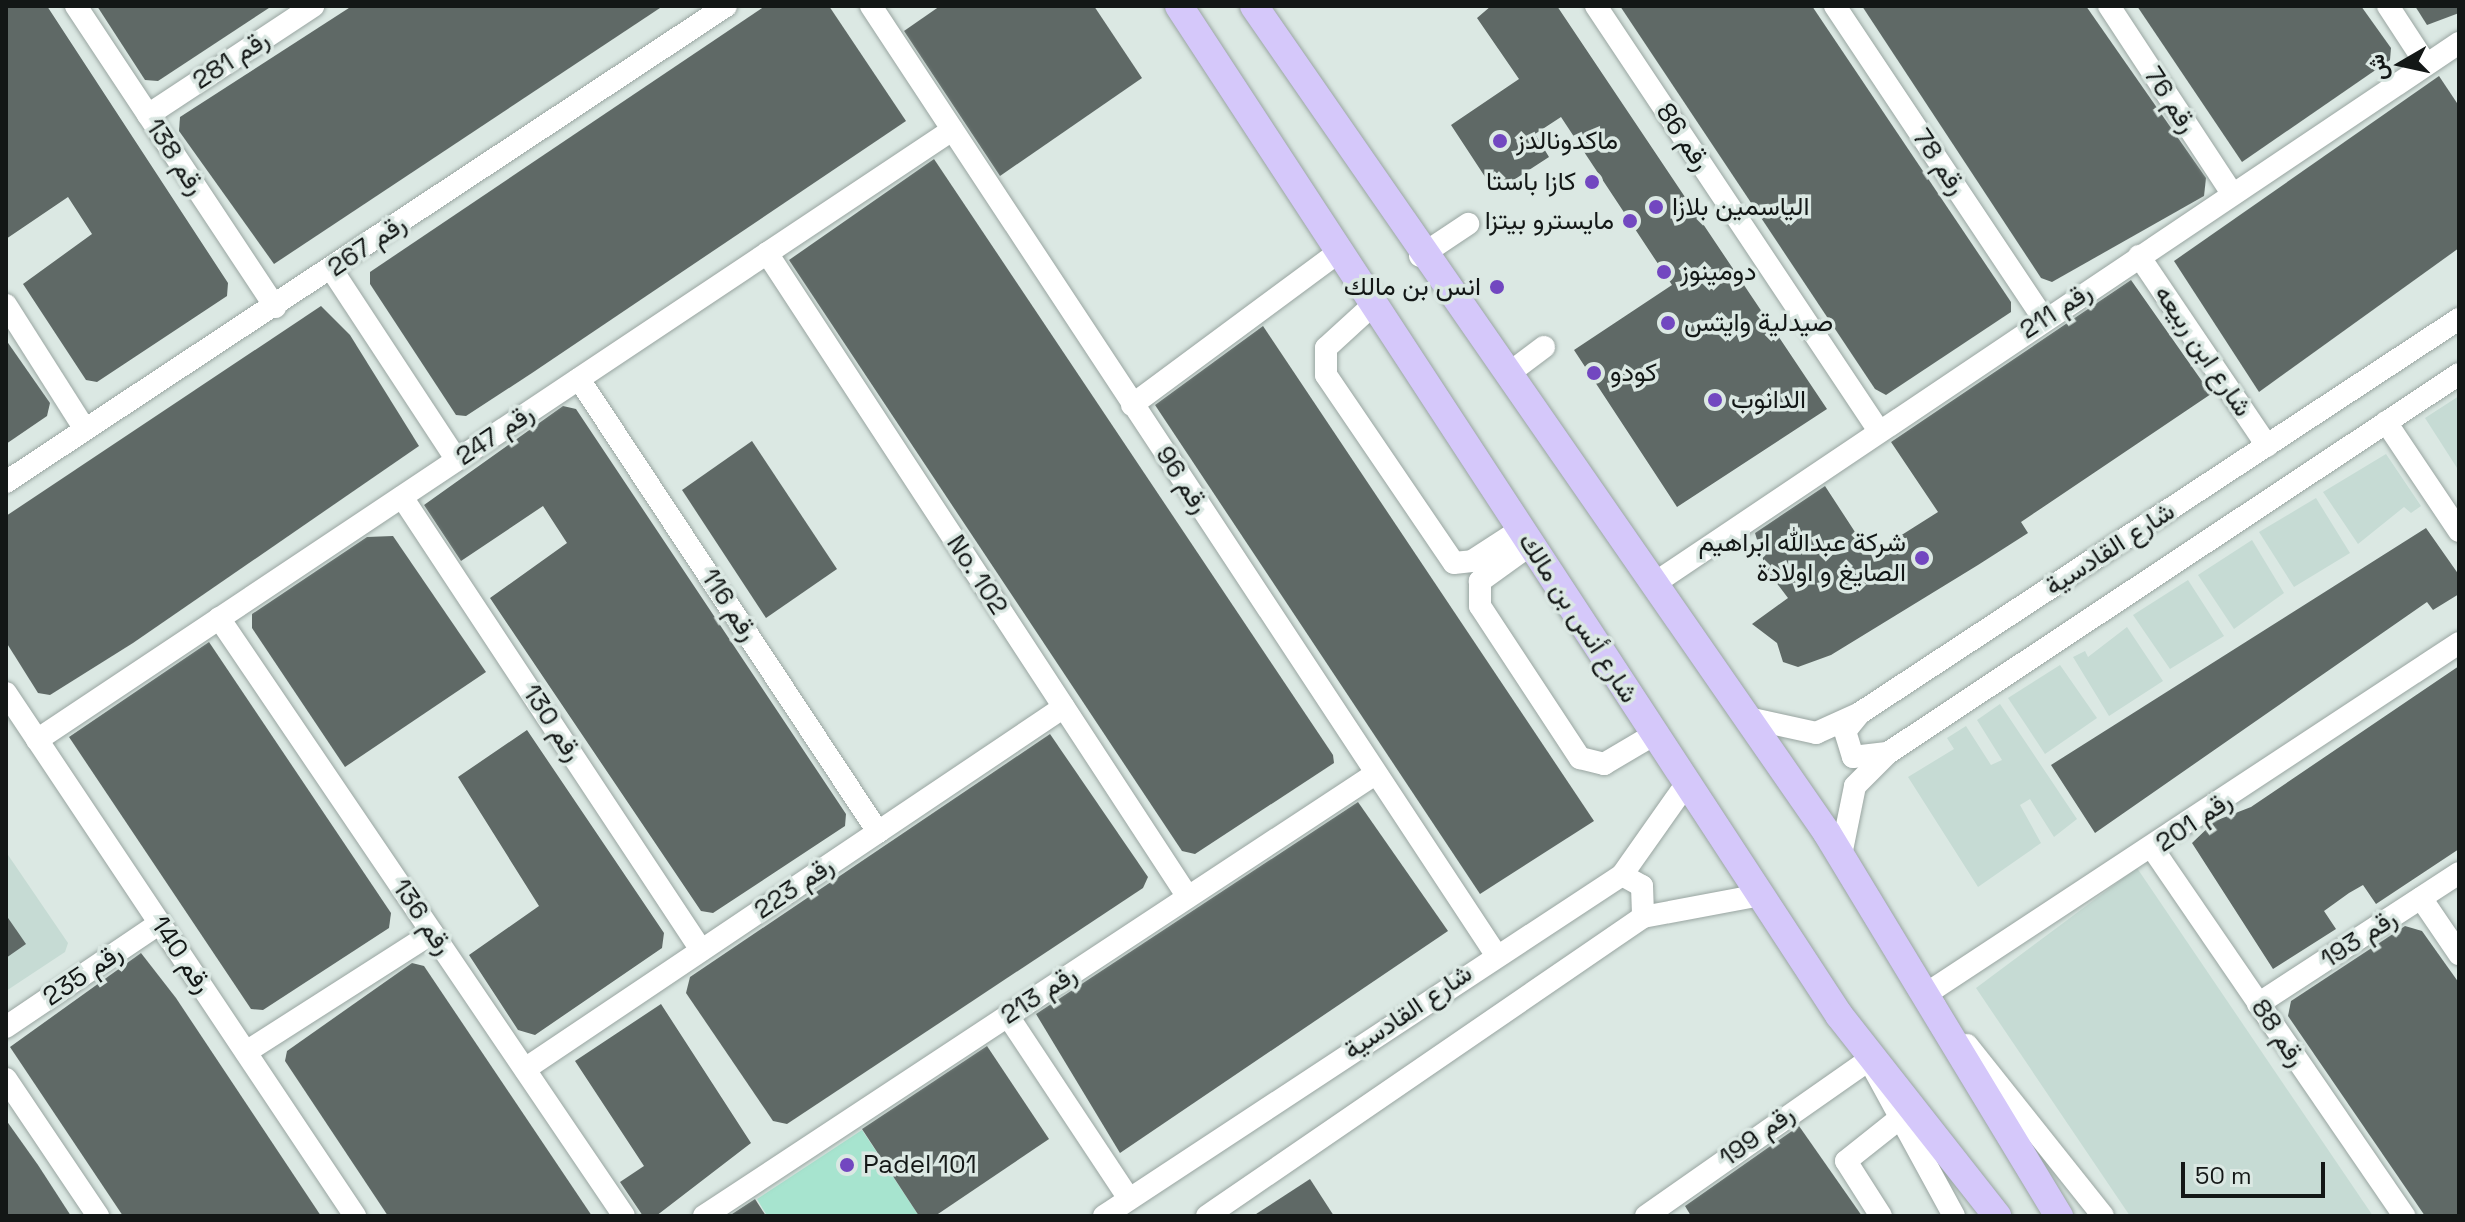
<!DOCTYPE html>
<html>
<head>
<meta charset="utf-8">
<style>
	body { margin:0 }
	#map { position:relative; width:2465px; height:1222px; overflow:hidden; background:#dbe8e3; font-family:"Space Grotesk",Vazirmatn,sans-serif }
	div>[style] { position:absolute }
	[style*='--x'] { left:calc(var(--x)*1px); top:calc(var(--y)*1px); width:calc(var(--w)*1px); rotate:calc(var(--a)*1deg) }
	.built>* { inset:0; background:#c6dbd4 }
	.green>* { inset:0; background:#a7e4cf }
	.building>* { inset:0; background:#5f6966 }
	.roads { filter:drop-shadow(0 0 2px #99a5a1) drop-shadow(0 0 2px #99a5a1) }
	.minor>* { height:22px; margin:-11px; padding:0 11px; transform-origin:11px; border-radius:11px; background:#fff }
	.major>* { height:28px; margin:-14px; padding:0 14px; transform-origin:14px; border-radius:14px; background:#d5c8fa }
	.dots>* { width:22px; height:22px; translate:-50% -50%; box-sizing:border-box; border:4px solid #dbe8e3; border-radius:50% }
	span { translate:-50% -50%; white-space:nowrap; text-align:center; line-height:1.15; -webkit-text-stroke:7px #dbe8e3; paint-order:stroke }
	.street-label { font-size:26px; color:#131716 }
	.poi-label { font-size:26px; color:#131716 }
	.left { translate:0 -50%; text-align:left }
	.right { translate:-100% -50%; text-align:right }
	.frame { position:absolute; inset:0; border:8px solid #131716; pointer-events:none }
	.north { position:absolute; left:2361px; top:24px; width:80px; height:80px; -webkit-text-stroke:6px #dbe8e3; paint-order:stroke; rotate:261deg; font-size:22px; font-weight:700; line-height:32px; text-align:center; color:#131716 }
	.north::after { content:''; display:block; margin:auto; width:28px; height:36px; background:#131716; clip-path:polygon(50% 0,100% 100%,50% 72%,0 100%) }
	.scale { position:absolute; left:2181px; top:1162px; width:144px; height:36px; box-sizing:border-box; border:4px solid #131716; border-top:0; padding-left:10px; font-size:24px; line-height:28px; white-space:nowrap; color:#131716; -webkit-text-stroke:6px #dbe8e3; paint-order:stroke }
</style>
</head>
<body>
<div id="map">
	<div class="built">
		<div style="clip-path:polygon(2459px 396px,2459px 471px,2425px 418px)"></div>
		<div style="clip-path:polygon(2386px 454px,2421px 506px,2411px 513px,2404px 507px,2358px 544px,2323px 492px)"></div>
		<div style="clip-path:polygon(2316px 498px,2350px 553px,2294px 587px,2259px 532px)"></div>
		<div style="clip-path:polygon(2252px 540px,2284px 593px,2234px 629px,2198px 575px)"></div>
		<div style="clip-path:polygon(2188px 580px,2224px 636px,2170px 669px,2133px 615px)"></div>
		<div style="clip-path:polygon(2127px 627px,2163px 681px,2109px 716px,2073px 657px,2085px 651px,2088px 657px)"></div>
		<div style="clip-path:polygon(2060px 665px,2097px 718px,2045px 754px,2008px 698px)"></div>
		<div style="clip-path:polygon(2000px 704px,2077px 819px,2054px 837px,2030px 799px,2020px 805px,2041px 843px,1978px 887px,1908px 777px,1954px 749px,1947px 738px,1966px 726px,1991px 765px,2002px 760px,1977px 720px)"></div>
		<div style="clip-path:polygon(6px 852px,68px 943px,65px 952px,6px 991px)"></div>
		<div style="clip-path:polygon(2137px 868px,2373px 1216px,2130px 1216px,1976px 988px)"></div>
	</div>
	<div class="green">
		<div style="clip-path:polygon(862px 1130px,919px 1216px,767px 1216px,757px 1199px)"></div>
	</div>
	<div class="building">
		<div style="clip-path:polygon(6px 6px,47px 6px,228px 283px,227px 296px,97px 382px,86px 380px,23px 284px,92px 234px,68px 197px,6px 239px)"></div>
		<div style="clip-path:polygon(97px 6px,272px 6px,158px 81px,145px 80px)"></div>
		<div style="clip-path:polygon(352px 6px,663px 6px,274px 264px,179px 131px,180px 117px)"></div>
		<div style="clip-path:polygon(765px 6px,829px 6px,906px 121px,532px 373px,466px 416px,456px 415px,370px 284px,370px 272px)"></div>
		<div style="clip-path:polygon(940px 6px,1094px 6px,1142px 78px,1000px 176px,904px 31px)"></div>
		<div style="clip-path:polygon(1491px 6px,1557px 6px,1827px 409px,1677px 507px,1574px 350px,1672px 285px,1561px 117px,1535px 134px,1549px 157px,1495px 192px,1451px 125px,1519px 79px,1477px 18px)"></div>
		<div style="clip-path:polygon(1620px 6px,1812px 6px,2011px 302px,2011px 312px,1886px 395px,1875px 389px)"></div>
		<div style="clip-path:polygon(1862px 6px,2086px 6px,2206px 178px,2204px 196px,2052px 282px,2041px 278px)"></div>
		<div style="clip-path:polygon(2137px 6px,2361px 6px,2391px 48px,2390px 60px,2242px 162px)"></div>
		<div style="clip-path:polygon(2415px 6px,2459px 6px,2459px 13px,2427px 25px)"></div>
		<div style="clip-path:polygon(2439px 76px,2459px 106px,2459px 248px,2259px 392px,2174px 261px)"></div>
		<div style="clip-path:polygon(934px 159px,1333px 755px,1334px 763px,1195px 854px,1182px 851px,789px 260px)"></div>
		<div style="clip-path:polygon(2131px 280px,2211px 394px,2021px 522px,2028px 533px,1978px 565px,1831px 655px,1798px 667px,1783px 662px,1777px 643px,1752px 624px,1788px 598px,1766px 569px,1755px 533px,1825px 486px,1870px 555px,1938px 512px,1891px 442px)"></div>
		<div style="clip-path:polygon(321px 306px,350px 335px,419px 446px,133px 643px,50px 695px,38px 693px,6px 642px,6px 516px)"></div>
		<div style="clip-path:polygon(1263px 326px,1594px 821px,1480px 894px,1155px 405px)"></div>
		<div style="clip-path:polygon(6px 340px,50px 403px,47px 416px,6px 444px)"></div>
		<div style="clip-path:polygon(563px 406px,576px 409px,846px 814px,845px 826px,713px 913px,701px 911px,490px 598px,567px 543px,543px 506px,461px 561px,424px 505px)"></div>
		<div style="clip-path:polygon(752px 441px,837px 569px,766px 618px,682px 490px)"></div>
		<div style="clip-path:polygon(2426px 528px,2459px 575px,2459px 594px,2433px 610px,2427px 602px,2095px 833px,2051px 765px)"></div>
		<div style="clip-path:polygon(393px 536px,486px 672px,345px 767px,252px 628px,252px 614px,367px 537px)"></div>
		<div style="clip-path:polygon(209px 642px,391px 913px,389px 928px,263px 1010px,251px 1009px,69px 737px)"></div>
		<div style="clip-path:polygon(2459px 666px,2459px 849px,2376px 904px,2363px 885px,2349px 893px,2324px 911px,2336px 929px,2273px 969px,2192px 843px,2215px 821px,2251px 807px)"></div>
		<div style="clip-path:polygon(527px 730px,664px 933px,662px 948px,535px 1035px,518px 1030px,469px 955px,539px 906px,458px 777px)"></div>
		<div style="clip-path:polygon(1050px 734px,1148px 877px,1143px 888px,787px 1124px,773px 1121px,686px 993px,690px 977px)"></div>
		<div style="clip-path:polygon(1358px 802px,1448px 931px,1120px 1153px,1036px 1014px)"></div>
		<div style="clip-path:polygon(6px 915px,26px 944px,6px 958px)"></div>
		<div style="clip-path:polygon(2405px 926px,2422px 931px,2459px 983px,2459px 1216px,2425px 1216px,2288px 1016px,2291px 1001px)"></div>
		<div style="clip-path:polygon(141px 953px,176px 998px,321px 1216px,123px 1216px,10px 1047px)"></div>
		<div style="clip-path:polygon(412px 963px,424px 966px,592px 1216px,388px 1216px,285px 1061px,287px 1051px)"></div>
		<div style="clip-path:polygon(661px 1004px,751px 1143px,656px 1216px,643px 1216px,620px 1182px,644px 1166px,575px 1061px)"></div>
		<div style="clip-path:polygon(987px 1046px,1049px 1139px,935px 1216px,919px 1216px,862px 1129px)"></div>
		<div style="clip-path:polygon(6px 1120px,38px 1165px,71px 1216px,6px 1216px)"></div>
		<div style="clip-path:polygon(1799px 1126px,1862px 1216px,1691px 1216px,1685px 1206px)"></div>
		<div style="clip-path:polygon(1310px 1179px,1334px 1216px,1253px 1216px)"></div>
		<div style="clip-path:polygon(755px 1199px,766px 1216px,729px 1216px)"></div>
	</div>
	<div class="roads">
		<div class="minor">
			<div style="--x:76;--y:6;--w:361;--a:56.5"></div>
			<div style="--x:871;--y:6;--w:1134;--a:56.62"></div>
			<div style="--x:1596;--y:6;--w:507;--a:56.34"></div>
			<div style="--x:1835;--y:6;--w:376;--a:56.3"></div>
			<div style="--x:2109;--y:6;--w:224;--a:56.7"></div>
			<div style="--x:2388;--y:6;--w:69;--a:56.8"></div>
			<div style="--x:148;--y:115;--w:198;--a:-33.4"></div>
			<div style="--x:767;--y:253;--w:769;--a:56.83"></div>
			<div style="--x:1420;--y:256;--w:58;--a:-33.7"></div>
			<div style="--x:2139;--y:256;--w:229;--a:56"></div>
			<div style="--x:332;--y:270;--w:227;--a:56.7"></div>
			<div style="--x:1374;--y:304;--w:65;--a:137.5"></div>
			<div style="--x:1326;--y:348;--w:27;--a:90"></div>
			<div style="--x:1326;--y:375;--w:227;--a:55.8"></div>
			<div style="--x:1454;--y:563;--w:18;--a:-6"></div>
			<div style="--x:1472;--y:561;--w:57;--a:-32.9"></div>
			<div style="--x:6;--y:305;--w:146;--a:57.6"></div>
			<div style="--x:1508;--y:374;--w:45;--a:-36.9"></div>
			<div style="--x:579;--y:379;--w:543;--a:56.57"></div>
			<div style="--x:1132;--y:405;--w:257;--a:-36.5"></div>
			<div style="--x:2386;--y:422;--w:131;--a:56.2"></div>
			<div style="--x:6;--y:482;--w:863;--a:-33.47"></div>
			<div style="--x:402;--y:497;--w:543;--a:56.57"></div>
			<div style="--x:1530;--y:545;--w:62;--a:144.2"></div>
			<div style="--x:1480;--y:581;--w:25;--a:90"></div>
			<div style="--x:1480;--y:606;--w:182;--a:56.7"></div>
			<div style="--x:1580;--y:758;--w:25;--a:14"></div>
			<div style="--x:1604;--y:764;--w:59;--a:-30.5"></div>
			<div style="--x:1655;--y:583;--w:969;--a:-33.89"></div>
			<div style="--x:219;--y:618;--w:722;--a:55.89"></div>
			<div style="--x:6;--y:693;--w:629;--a:56.28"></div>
			<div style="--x:1859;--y:714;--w:22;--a:129"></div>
			<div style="--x:1845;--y:731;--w:27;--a:73"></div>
			<div style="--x:1853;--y:757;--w:34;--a:-7"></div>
			<div style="--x:1748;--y:718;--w:70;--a:12.4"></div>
			<div style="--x:1816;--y:733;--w:48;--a:-24.4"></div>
			<div style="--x:1860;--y:713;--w:717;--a:-33.34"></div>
			<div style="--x:37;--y:740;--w:1100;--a:-33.69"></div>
			<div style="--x:2153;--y:849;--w:445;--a:55.6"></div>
			<div style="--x:1841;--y:855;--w:70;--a:-78.5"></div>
			<div style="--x:1855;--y:786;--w:47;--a:-45"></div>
			<div style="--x:1888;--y:753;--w:685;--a:-33.57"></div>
			<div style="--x:1622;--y:875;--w:23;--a:29"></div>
			<div style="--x:1642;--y:886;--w:31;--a:88"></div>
			<div style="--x:2421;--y:898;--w:68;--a:55.8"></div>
			<div style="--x:2258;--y:1004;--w:240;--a:-33.1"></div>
			<div style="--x:1935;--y:1006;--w:15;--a:-127"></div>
			<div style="--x:1926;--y:994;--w:638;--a:-33.37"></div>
			<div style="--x:1008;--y:1016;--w:219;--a:56.5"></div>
			<div style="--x:6;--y:1027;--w:186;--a:-34"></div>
			<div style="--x:1967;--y:1045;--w:218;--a:51.5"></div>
			<div style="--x:246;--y:1052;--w:221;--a:-32.6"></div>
			<div style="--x:525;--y:1069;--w:649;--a:-33.89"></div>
			<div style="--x:6;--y:1079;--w:165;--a:56.1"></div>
			<div style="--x:704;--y:1216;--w:803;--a:-33.37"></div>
			<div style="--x:1104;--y:1216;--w:620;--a:-33.36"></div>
			<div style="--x:1622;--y:875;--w:113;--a:-54.8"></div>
			<div style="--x:1207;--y:1216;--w:529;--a:-34.44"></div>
			<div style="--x:1643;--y:917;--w:120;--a:-10.6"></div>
			<div style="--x:1646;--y:1216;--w:272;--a:-35"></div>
			<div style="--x:1869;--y:1060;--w:178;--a:61.4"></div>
			<div style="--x:1881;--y:1216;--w:65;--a:-122.5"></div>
			<div style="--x:1846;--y:1161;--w:69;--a:-38.5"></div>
		</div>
		<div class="major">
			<div style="--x:1179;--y:6;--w:1206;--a:56.81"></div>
			<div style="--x:1839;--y:1015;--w:256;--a:51.8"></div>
			<div style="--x:1254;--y:6;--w:1006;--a:55.28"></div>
			<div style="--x:1827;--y:833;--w:448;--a:58.8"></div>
		</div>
	</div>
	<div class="dots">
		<div style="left:1500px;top:141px;background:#7247c0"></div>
		<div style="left:1592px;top:182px;background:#7247c0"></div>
		<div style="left:1656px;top:207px;background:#7247c0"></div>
		<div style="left:1630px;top:221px;background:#7247c0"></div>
		<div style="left:1664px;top:272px;background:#7247c0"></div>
		<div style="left:1497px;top:287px;background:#7247c0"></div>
		<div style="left:1668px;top:323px;background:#7247c0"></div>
		<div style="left:1594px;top:373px;background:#7247c0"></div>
		<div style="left:1715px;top:400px;background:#7247c0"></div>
		<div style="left:1922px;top:558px;background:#7247c0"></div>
		<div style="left:847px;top:1165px;background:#7247c0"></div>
	</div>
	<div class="street-label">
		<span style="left:231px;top:60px;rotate:-33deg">رقم 281</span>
		<span style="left:2170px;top:100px;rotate:57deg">رقم 76</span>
		<span style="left:1683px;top:137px;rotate:56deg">رقم 86</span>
		<span style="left:175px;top:157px;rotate:57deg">رقم 138</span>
		<span style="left:1939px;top:162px;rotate:56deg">رقم 78</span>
		<span style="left:367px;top:246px;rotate:-34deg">رقم 267</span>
		<span style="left:2056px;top:311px;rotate:-33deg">رقم 211</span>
		<span style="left:2203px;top:351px;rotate:56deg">شارع ابن ربيعه</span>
		<span style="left:495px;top:435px;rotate:-34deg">رقم 247</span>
		<span style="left:1182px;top:480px;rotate:57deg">رقم 96</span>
		<span style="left:2110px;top:549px;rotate:-33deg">شارع القادسية</span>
		<span style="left:977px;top:575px;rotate:57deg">No. 102</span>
		<span style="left:729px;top:605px;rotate:57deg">رقم 116</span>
		<span style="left:1578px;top:618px;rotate:57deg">شارع أنس بن مالك</span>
		<span style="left:552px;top:723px;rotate:57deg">رقم 130</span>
		<span style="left:2194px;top:822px;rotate:-34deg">رقم 201</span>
		<span style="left:794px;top:888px;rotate:-34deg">رقم 223</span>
		<span style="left:422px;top:917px;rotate:56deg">رقم 136</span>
		<span style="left:2359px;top:939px;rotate:-33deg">رقم 193</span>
		<span style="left:181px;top:955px;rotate:56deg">رقم 140</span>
		<span style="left:83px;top:975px;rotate:-34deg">رقم 235</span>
		<span style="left:1039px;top:995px;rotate:-33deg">رقم 213</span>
		<span style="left:1408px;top:1012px;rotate:-34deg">شارع القادسية</span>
		<span style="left:2278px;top:1033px;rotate:56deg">رقم 88</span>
		<span style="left:1757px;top:1136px;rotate:-36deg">رقم 199</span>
	</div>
	<div class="poi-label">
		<span class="left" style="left:1516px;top:141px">ماكدونالدز</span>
		<span class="right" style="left:1576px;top:182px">كازا باستا</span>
		<span class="left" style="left:1672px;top:207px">الياسمين بلازا</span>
		<span class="right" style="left:1614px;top:221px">مايسترو بيتزا</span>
		<span class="left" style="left:1680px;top:272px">دومينوز</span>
		<span class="right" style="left:1481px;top:287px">انس بن مالك</span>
		<span class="left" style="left:1684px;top:323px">صيدلية وايتس</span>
		<span class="left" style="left:1610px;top:373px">كودو</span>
		<span class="left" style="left:1731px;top:400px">الدانوب</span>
		<span class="right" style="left:1906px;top:558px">شركة عبدالله ابراهيم<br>الصايغ و اولادة</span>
		<span class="left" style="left:863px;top:1165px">Padel 101</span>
	</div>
	<div class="frame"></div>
	<div class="north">ش</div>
	<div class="scale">50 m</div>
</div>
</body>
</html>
